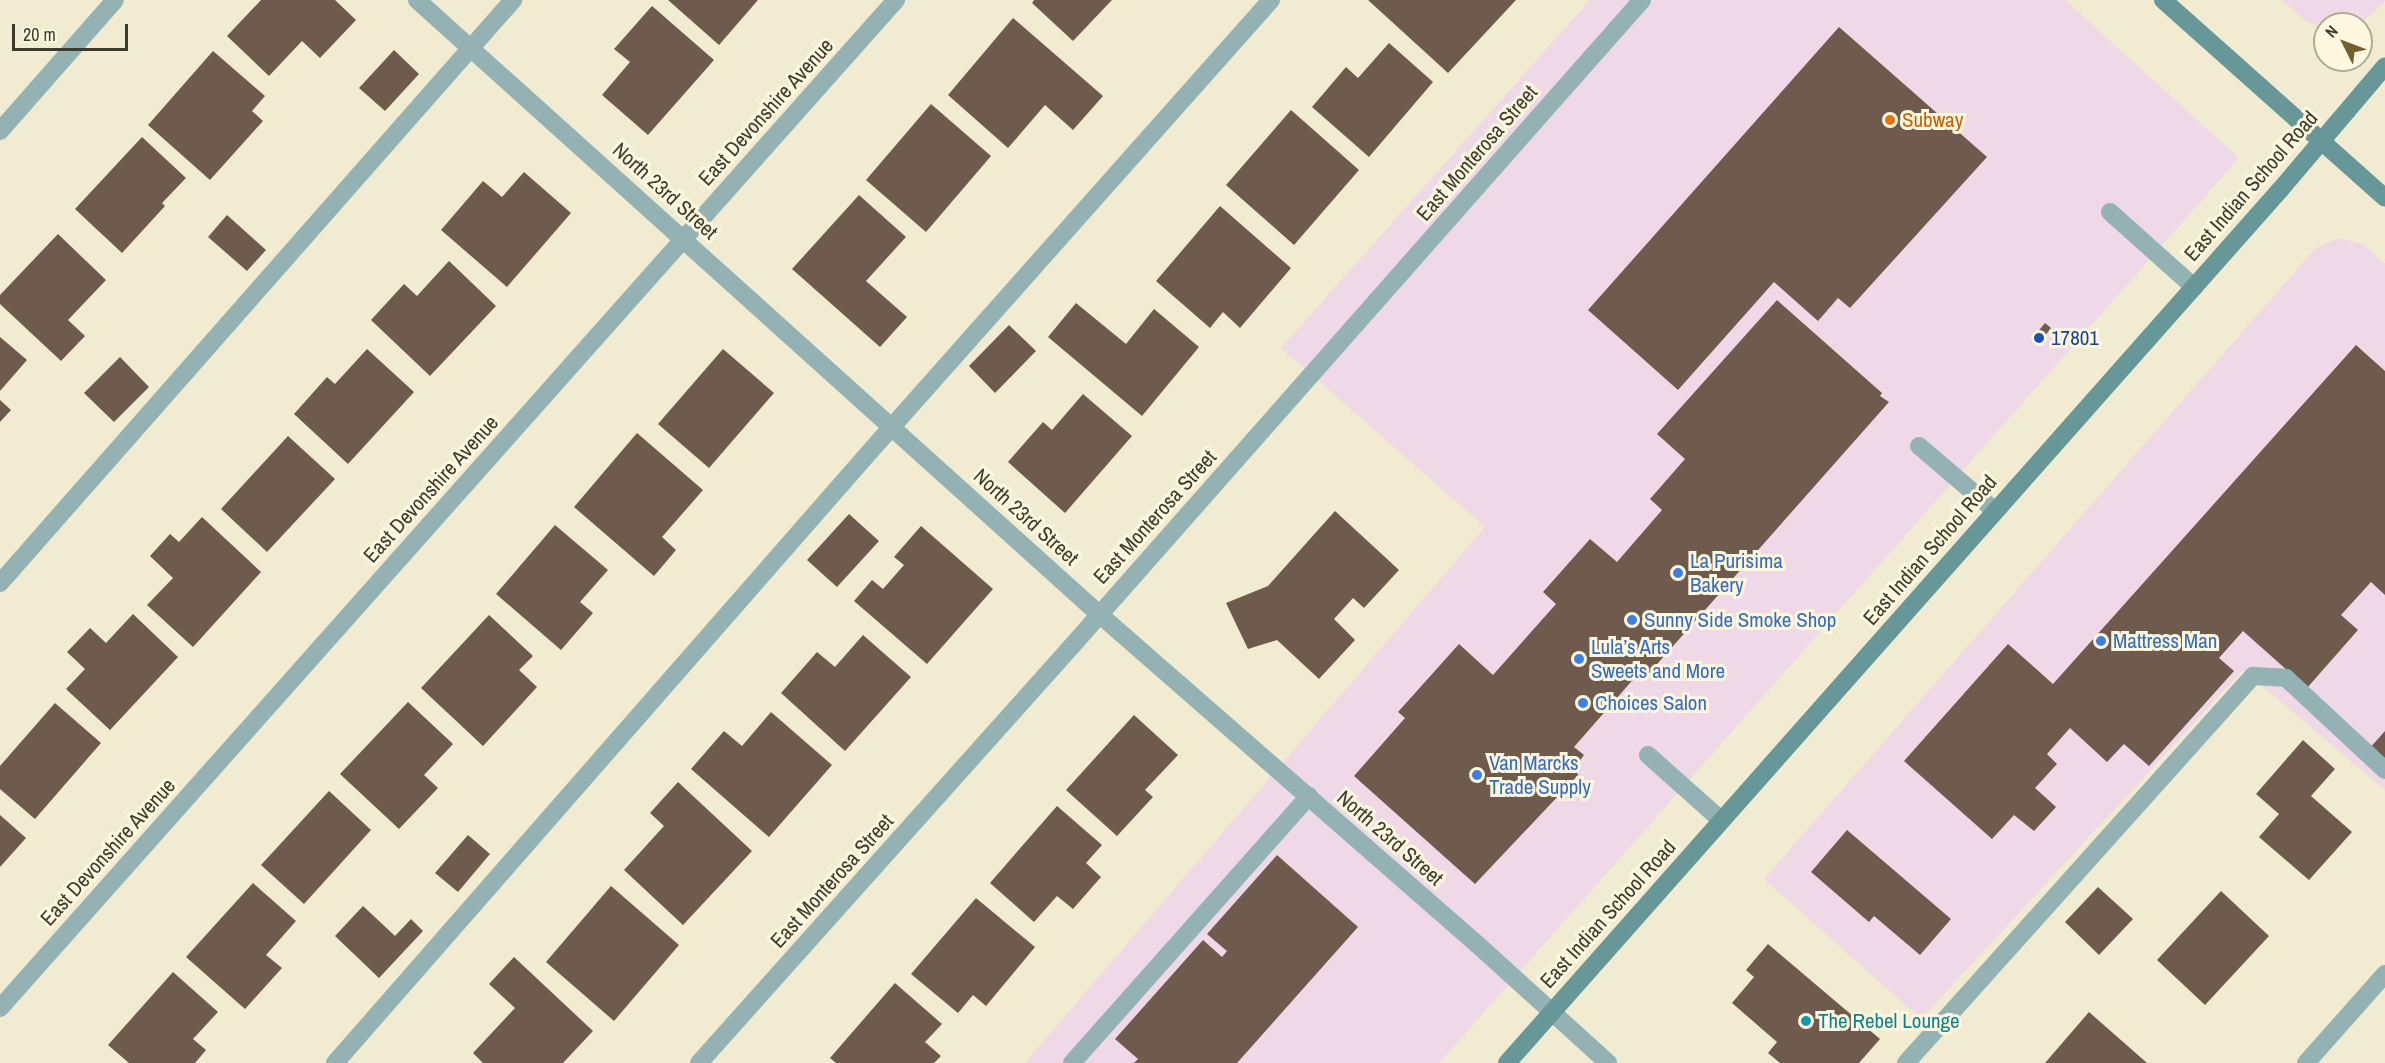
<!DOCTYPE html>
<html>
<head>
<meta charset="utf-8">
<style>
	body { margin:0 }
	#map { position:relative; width:2385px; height:1063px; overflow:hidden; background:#f1ebd2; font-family:"Archivo Narrow",sans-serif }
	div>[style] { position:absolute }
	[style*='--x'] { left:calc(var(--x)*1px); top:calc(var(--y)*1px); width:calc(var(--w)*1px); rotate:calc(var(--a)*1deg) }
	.commercial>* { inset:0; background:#efd9e7 }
	.building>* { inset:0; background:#6f5b4e }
	.lane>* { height:18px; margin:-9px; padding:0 9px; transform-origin:9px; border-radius:9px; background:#94b2b4 }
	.street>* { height:18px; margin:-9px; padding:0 9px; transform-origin:9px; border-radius:9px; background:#94b2b4 }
	.secondary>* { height:18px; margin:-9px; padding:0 9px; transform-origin:9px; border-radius:9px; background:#689799 }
	.dots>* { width:16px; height:16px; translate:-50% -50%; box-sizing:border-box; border:3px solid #fff8df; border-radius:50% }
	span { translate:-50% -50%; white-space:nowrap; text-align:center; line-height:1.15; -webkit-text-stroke:6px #fff8df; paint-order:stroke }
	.street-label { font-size:21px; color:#3d3a30 }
	.food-label { font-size:21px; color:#c56008 }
	.left { translate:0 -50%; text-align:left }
	.transit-label { font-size:21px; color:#164399 }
	.shop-label { font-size:21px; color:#366cbe }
	.culture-label { font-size:21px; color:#0d838f }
	.north { position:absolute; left:2313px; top:12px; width:60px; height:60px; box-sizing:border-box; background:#fff8df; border:2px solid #b1ac99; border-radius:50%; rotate:312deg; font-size:16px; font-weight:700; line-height:24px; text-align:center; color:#3d3a30 }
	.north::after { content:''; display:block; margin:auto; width:21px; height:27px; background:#735e2d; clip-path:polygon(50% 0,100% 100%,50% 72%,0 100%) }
	.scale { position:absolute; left:12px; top:24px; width:116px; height:27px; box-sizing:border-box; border:3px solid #3d3a30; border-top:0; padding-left:8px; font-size:18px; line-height:21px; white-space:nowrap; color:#3d3a30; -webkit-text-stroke:4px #fff8df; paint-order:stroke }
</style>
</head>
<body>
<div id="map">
	<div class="commercial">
		<div style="clip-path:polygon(1590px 0,2065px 0,2239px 158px,1439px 1063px,1025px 1063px,1485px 527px,1281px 348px)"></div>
		<div style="clip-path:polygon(2281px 0,2385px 0,2385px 1px,2364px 21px,2356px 24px,2325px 24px,2325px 27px,2307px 22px)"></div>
		<div style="clip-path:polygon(2339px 238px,2364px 245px,2385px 264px,2385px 790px,2243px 670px,1921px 1019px,1764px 879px,2315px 249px)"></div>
	</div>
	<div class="building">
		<div style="clip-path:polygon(261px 0,335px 0,356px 20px,320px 58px,302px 41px,269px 76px,227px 36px)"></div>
		<div style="clip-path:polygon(668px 0,758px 0,719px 45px)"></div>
		<div style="clip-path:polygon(1034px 0,1112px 0,1073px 41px,1032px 3px)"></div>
		<div style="clip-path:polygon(1368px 0,1516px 0,1448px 73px)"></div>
		<div style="clip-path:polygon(652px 6px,714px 60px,648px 135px,602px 95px,630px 62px,614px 49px)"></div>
		<div style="clip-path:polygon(1013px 18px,1103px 96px,1073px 130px,1045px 105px,1008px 148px,948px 95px)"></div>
		<div style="clip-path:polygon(1839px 27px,1987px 157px,1850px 308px,1838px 298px,1818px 321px,1774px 282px,1678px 390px,1588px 310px)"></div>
		<div style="clip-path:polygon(1389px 43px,1433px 82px,1369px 157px,1312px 107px,1346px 67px,1358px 78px)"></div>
		<div style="clip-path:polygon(394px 50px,419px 74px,385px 111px,359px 88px)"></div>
		<div style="clip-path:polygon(213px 51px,265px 96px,252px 111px,263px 121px,210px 180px,148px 125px)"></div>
		<div style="clip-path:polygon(931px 104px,991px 156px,926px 232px,866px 180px)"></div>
		<div style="clip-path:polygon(1291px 110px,1359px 170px,1294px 245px,1226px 185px)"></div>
		<div style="clip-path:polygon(142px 137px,186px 178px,162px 203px,165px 206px,122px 253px,75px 209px)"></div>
		<div style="clip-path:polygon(524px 172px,571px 213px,507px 287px,441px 230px,483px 181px,502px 197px)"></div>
		<div style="clip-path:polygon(859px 195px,906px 237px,866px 281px,907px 317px,880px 347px,792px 269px)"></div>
		<div style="clip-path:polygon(1220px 206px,1291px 268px,1240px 328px,1223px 312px,1210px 328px,1156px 281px)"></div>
		<div style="clip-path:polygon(227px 215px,266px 250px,247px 271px,208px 237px)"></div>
		<div style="clip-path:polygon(58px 234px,106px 280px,68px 320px,85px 336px,61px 361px,0 304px,0 295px)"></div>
		<div style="clip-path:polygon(449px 261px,496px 306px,430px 376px,371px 320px,404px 284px,417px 296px)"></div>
		<div style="clip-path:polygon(1777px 300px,1882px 393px,1880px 396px,1889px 402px,1643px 680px,1637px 675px,1574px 747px,1584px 755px,1575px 767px,1578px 775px,1475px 884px,1354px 776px,1405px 718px,1398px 712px,1459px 644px,1493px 675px,1556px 604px,1543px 592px,1590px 539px,1617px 562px,1662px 510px,1650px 499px,1685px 459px,1657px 434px)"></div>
		<div style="clip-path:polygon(1076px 303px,1126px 344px,1154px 309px,1199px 347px,1142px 416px,1048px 337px)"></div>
		<div style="clip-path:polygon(2045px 323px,2051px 328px,2038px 345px,2031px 340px)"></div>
		<div style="clip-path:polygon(1009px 325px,1036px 351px,995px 393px,969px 366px)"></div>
		<div style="clip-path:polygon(0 337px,27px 360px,0 391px)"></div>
		<div style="clip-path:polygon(2356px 345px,2385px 371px,2385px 595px,2371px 582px,2341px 615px,2358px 630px,2307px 688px,2243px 631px,2219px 658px,2234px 671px,2149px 766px,2124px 744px,2107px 762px,2070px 728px,2047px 754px,2057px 764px,2035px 788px,2056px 807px,2034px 831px,2014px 815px,1992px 839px,1904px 761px,2008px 644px,2053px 684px)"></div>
		<div style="clip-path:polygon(367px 349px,414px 392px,348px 464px,294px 414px,327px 377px,335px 384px)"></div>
		<div style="clip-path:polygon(723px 349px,774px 393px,709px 468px,658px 424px)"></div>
		<div style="clip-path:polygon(120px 357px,149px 387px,114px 422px,84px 393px)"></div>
		<div style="clip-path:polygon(1083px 394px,1132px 436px,1065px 513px,1008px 462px,1043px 422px,1052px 430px)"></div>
		<div style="clip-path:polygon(0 400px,11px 410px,0 422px)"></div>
		<div style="clip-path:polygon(637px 433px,703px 490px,662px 537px,676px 550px,654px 576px,574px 507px)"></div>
		<div style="clip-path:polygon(288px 436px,335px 479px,267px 552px,221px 509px)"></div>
		<div style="clip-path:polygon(1335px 511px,1399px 570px,1364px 608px,1353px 598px,1334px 619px,1355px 640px,1319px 679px,1277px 640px,1248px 649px,1226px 603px,1268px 586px)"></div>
		<div style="clip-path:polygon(849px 514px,879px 541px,837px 587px,807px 560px)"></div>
		<div style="clip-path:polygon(202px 517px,261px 572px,193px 647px,147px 605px,173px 578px,150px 556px,170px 534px,179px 542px)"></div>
		<div style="clip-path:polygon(555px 525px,608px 570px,580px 602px,593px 613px,561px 650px,496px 594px)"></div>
		<div style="clip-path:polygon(921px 526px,993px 589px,927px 664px,854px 601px,872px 580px,883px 589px,904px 565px,894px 557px)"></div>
		<div style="clip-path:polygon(133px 614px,178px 657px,110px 730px,66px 689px,85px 669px,67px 652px,90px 628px,106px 643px)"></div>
		<div style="clip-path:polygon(489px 615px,533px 656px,519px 670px,537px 687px,483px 746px,421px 688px)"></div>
		<div style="clip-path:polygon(863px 635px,911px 677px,845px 751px,781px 693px,817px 652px,835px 667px)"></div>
		<div style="clip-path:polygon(408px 702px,453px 744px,424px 775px,438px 788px,399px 829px,340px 774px)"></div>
		<div style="clip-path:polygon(55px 703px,101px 743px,35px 819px,0 789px,0 766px)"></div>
		<div style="clip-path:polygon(771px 712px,832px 765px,769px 837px,691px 769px,724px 731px,742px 746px)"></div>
		<div style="clip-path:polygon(1134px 715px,1178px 755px,1145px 790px,1153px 797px,1117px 836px,1066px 790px)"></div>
		<div style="clip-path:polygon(2385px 731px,2385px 763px,2369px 749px)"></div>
		<div style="clip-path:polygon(2303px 740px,2335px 769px,2311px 796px,2352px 832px,2309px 880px,2259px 837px,2279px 814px,2256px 794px)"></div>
		<div style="clip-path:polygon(678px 782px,752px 851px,683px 925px,624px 870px,664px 826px,650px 813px)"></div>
		<div style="clip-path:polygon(329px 791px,371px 830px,304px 904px,261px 865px)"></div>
		<div style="clip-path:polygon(1057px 806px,1102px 845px,1086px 863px,1101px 877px,1073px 909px,1057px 896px,1034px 922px,990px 883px)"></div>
		<div style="clip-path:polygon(0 815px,26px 838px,0 867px)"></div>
		<div style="clip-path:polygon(1847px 830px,1951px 919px,1920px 955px,1874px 916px,1869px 922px,1811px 872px)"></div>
		<div style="clip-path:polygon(468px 835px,490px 854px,458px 892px,435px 873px)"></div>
		<div style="clip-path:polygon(1277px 855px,1358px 927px,1237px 1063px,1134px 1063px,1138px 1059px,1115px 1039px,1203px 940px,1222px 957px,1227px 951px,1207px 934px)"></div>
		<div style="clip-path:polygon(253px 883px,296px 921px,266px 955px,282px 968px,245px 1009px,186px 957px)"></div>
		<div style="clip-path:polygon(611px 886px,679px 945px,614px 1021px,546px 962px)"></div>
		<div style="clip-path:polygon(2098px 887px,2133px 919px,2099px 955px,2065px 922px)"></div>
		<div style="clip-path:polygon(2221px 891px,2269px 936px,2205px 1005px,2157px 960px)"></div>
		<div style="clip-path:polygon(976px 898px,1035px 947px,986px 1006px,973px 995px,958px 1013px,911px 974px)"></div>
		<div style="clip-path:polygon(363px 906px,395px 936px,411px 919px,423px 931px,379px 978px,335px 936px)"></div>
		<div style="clip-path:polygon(1768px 944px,1880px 1039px,1859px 1063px,1780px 1063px,1768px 1053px,1777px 1042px,1732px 1003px,1754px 977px,1746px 970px)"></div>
		<div style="clip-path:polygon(514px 957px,593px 1031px,563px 1063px,483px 1063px,473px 1053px,515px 1008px,489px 984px)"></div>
		<div style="clip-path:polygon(173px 972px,218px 1012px,193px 1039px,206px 1050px,195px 1063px,129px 1063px,108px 1045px)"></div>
		<div style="clip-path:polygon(895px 983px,942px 1024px,925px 1042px,941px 1056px,934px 1063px,836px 1063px,830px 1058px)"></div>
		<div style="clip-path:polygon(2089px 1012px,2147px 1063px,2045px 1063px)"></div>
	</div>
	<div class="lane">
		<div style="--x:2110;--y:212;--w:113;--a:41.8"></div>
		<div style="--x:1919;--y:446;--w:100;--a:40.5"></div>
		<div style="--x:0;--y:583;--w:777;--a:-48.65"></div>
		<div style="--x:1648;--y:755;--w:98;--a:41.7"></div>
		<div style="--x:335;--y:1063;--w:806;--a:-48.82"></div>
		<div style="--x:866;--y:456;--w:610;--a:-48.39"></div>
		<div style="--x:1072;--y:1063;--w:357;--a:-48.4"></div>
		<div style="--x:1906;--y:1063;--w:520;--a:-48.12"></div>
		<div style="--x:2253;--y:676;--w:33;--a:3"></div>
		<div style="--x:2286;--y:678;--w:135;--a:42.9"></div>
	</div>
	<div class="street">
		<div style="--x:417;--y:0;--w:918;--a:42"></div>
		<div style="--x:1099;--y:614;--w:503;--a:41.13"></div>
		<div style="--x:1478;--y:945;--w:176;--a:42.2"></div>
		<div style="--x:0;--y:131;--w:174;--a:-48.7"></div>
		<div style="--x:0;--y:1008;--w:1349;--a:-48.37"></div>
		<div style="--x:699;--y:1063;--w:558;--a:-48.2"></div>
		<div style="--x:1071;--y:647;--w:863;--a:-48.57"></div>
		<div style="--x:2306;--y:1063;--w:119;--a:-48.4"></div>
	</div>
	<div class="secondary">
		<div style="--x:2163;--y:0;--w:297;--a:41.7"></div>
		<div style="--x:1507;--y:1063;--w:1166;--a:-48.48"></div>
		<div style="--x:2280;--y:190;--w:162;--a:-49.7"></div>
	</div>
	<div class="dots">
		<div style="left:1890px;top:120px;background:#e8710a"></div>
		<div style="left:2039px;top:338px;background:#1a4fb4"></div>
		<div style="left:1678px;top:573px;background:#3f7fe0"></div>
		<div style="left:1632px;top:620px;background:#3f7fe0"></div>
		<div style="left:2101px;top:641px;background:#3f7fe0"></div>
		<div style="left:1579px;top:659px;background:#3f7fe0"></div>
		<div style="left:1583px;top:703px;background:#3f7fe0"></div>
		<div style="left:1477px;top:775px;background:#3f7fe0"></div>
		<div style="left:1806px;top:1021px;background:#0f9aa8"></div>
	</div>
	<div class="street-label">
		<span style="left:766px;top:112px;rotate:-48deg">East Devonshire Avenue</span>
		<span style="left:1477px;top:153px;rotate:-49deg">East Monterosa Street</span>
		<span style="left:2251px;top:186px;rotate:-49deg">East Indian School Road</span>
		<span style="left:665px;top:191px;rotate:42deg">North 23rd Street</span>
		<span style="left:431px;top:489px;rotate:-48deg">East Devonshire Avenue</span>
		<span style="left:1026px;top:517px;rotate:42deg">North 23rd Street</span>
		<span style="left:1155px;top:517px;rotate:-48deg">East Monterosa Street</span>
		<span style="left:1930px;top:550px;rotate:-49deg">East Indian School Road</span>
		<span style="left:1390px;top:838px;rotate:41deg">North 23rd Street</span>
		<span style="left:108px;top:852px;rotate:-48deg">East Devonshire Avenue</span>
		<span style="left:832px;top:881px;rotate:-48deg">East Monterosa Street</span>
		<span style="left:1608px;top:914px;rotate:-48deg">East Indian School Road</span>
	</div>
	<div class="food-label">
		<span class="left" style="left:1902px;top:120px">Subway</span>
	</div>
	<div class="transit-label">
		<span class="left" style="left:2051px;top:338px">17801</span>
	</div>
	<div class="shop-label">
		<span class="left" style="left:1690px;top:573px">La Purisima<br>Bakery</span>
		<span class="left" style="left:1644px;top:620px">Sunny Side Smoke Shop</span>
		<span class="left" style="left:2113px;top:641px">Mattress Man</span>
		<span class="left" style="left:1591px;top:659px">Lula’s Arts<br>Sweets and More</span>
		<span class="left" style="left:1595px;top:703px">Choices Salon</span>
		<span class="left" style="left:1489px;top:775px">Van Marcks<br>Trade Supply</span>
	</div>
	<div class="culture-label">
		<span class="left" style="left:1818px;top:1021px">The Rebel Lounge</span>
	</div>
	<div class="north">N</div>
	<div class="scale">20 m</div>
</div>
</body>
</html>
